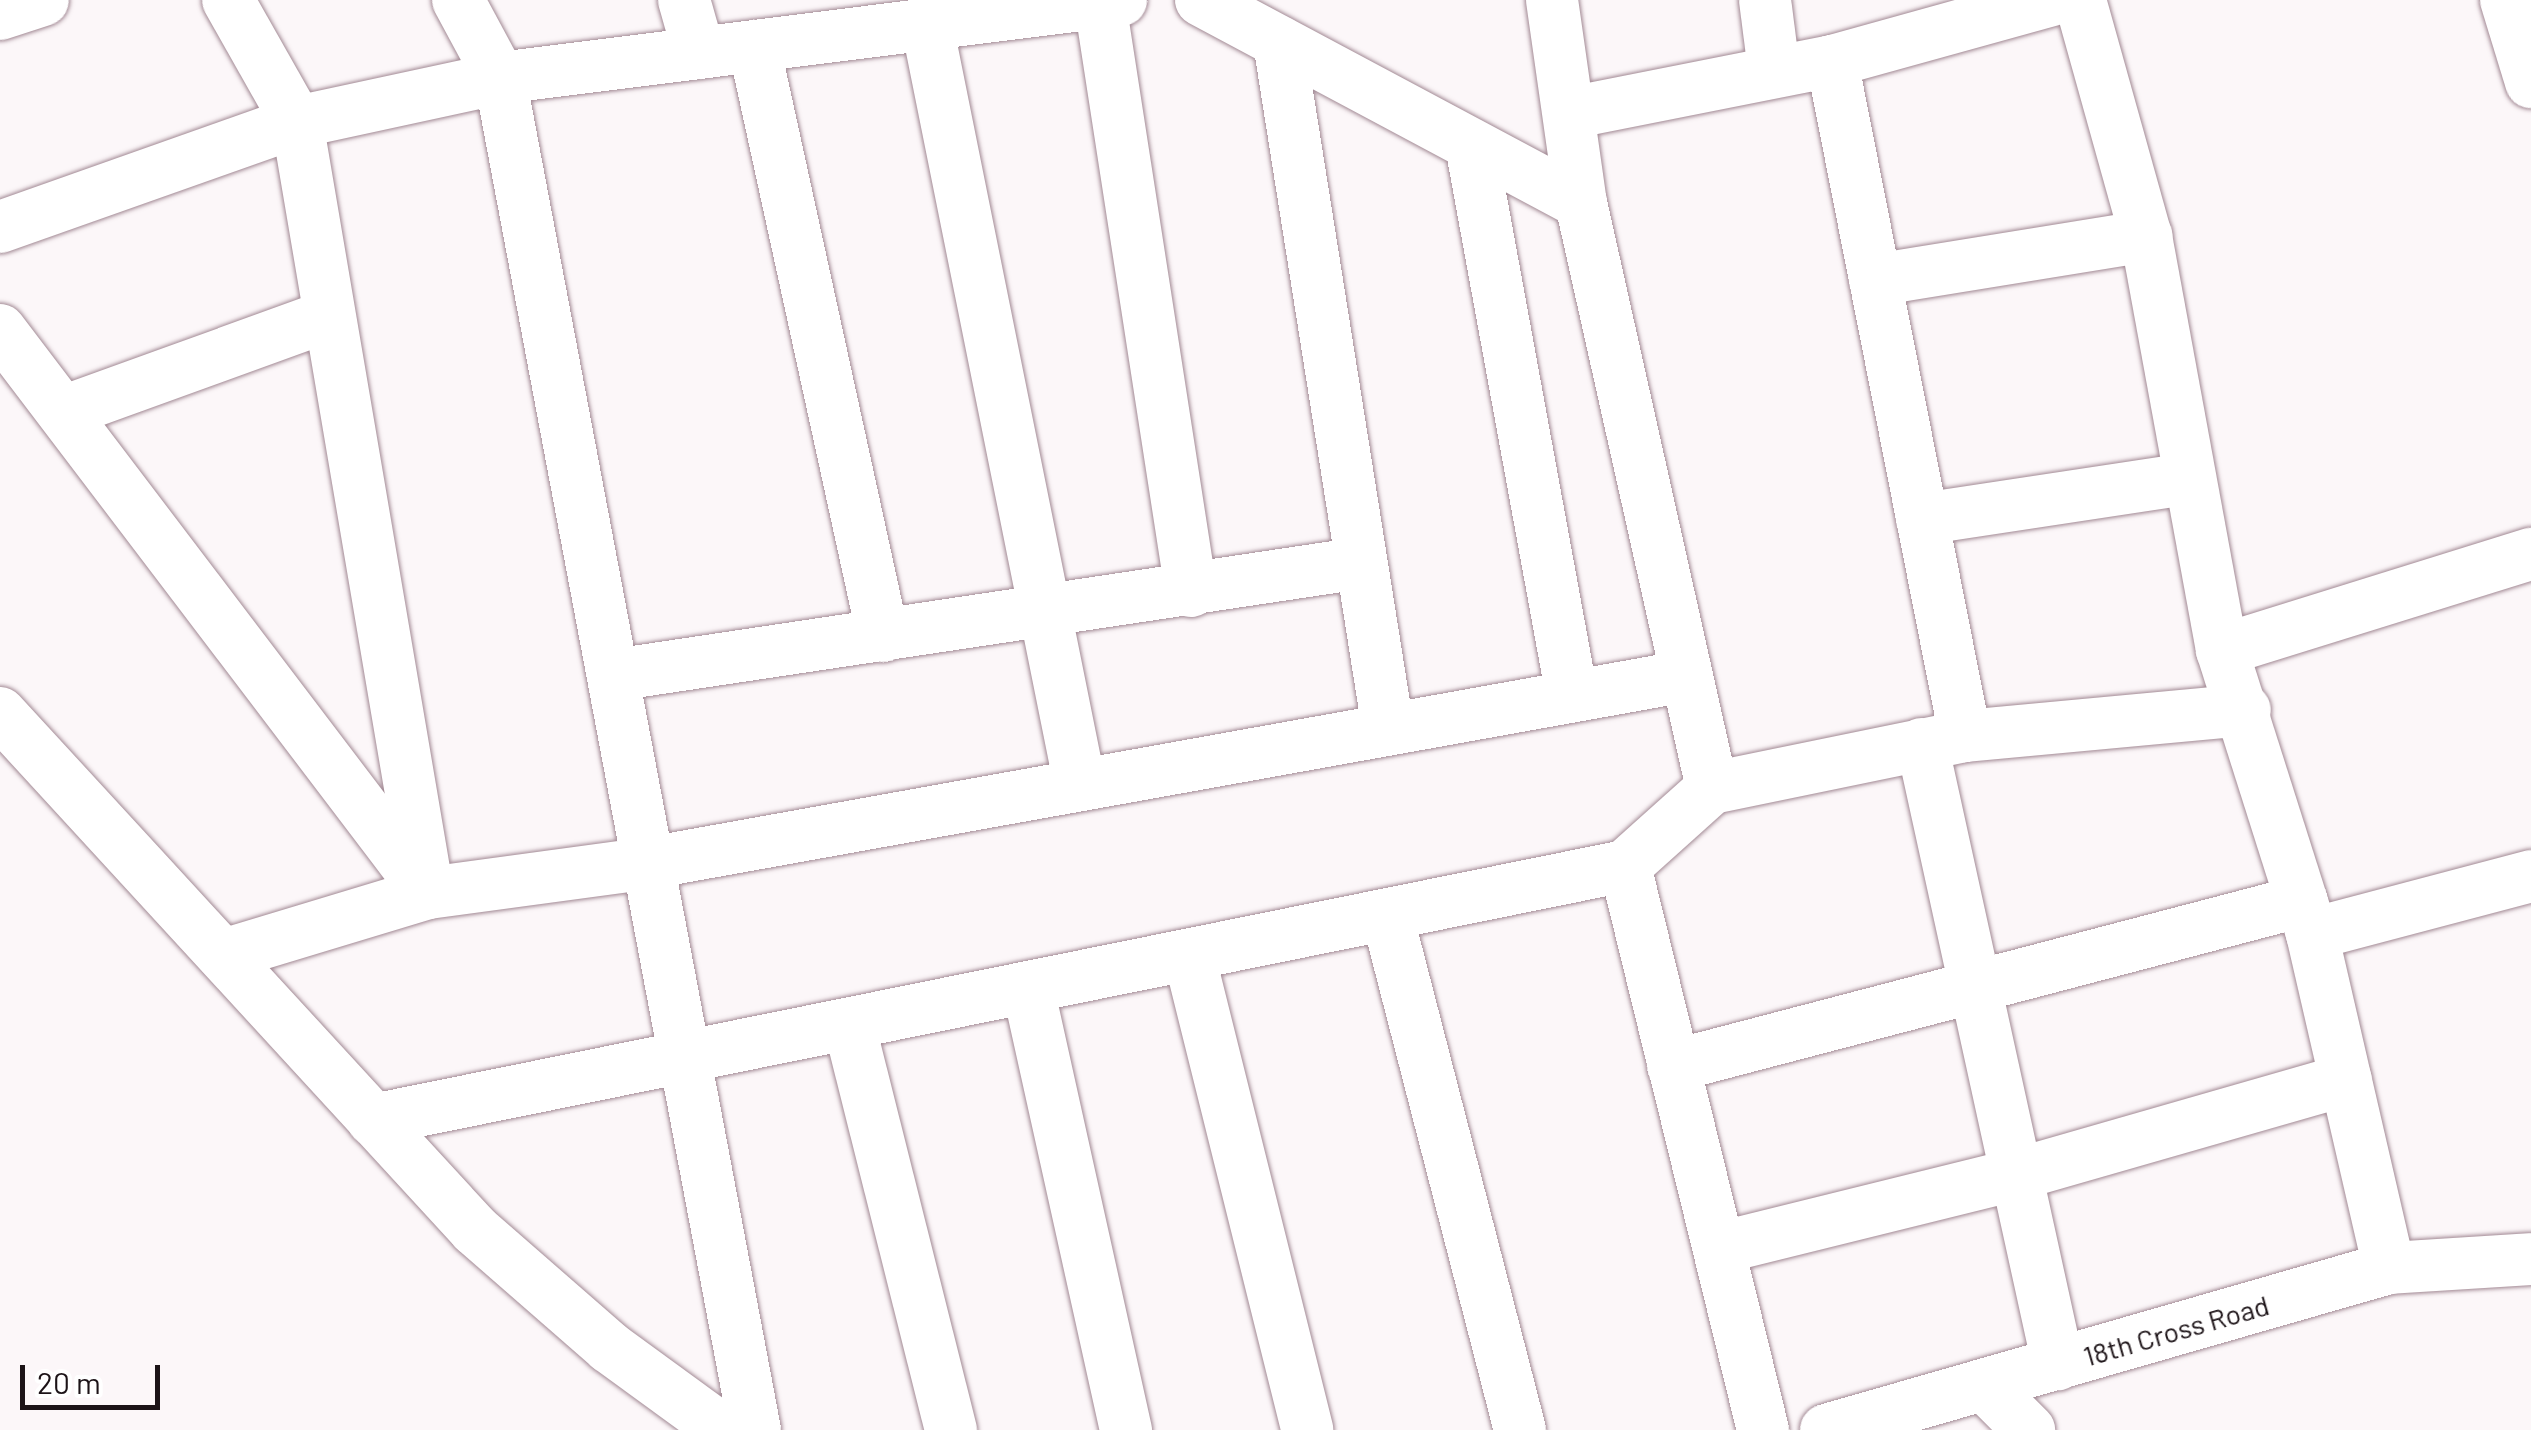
<!DOCTYPE html>
<html>
<head>
<meta charset="utf-8">
<style>
	body { margin:0 }
	#map { position:relative; width:2531px; height:1430px; overflow:hidden; background:#fcf7f9; font-family:Barlow,sans-serif }
	div>[style] { position:absolute }
	[style*='--x'] { left:calc(var(--x)*1px); top:calc(var(--y)*1px); width:calc(var(--w)*1px); rotate:calc(var(--a)*1deg) }
	.roads { filter:drop-shadow(0 0 2px #a28994) drop-shadow(0 0 2px #a28994) }
	.minor>* { height:52px; margin:-26px; padding:0 26px; transform-origin:26px; border-radius:26px; background:#fff }
	span { translate:-50% -50%; white-space:nowrap; text-align:center; line-height:1.15; -webkit-text-stroke:8px #fff; paint-order:stroke }
	.street-label { font-size:28px; color:#1c1317 }
	.scale { position:absolute; left:20px; top:1365px; width:140px; height:45px; box-sizing:border-box; border:5px solid #1c1317; border-top:0; padding-left:12px; font-size:30px; line-height:35px; white-space:nowrap; color:#1c1317; -webkit-text-stroke:8px #fff; paint-order:stroke }
</style>
</head>
<body>
<div id="map">
	<div class="roads">
		<div class="minor">
			<div style="--x:458;--y:0;--w:89;--a:61.7"></div>
			<div style="--x:500;--y:78;--w:1376;--a:79.32"></div>
			<div style="--x:684;--y:0;--w:55;--a:74.2"></div>
			<div style="--x:1201;--y:0;--w:431;--a:28.1"></div>
			<div style="--x:1552;--y:0;--w:205;--a:81.9"></div>
			<div style="--x:1581;--y:203;--w:599;--a:77.38"></div>
			<div style="--x:1765;--y:0;--w:71;--a:82.7"></div>
			<div style="--x:2080;--y:0;--w:245;--a:74.4"></div>
			<div style="--x:2146;--y:236;--w:421;--a:79.6"></div>
			<div style="--x:2222;--y:650;--w:298;--a:72.4"></div>
			<div style="--x:2312;--y:934;--w:343;--a:77"></div>
			<div style="--x:2506;--y:0;--w:86;--a:73"></div>
			<div style="--x:1100;--y:3;--w:595;--a:81.2"></div>
			<div style="--x:0;--y:14;--w:45;--a:-18"></div>
			<div style="--x:927;--y:25;--w:775;--a:78.62"></div>
			<div style="--x:1279;--y:42;--w:696;--a:80.98"></div>
			<div style="--x:754;--y:46;--w:604;--a:77.67"></div>
			<div style="--x:1832;--y:61;--w:688;--a:78.85"></div>
			<div style="--x:1570;--y:113;--w:267;--a:-11.2"></div>
			<div style="--x:1832;--y:61;--w:228;--a:-15.5"></div>
			<div style="--x:1471;--y:145;--w:560;--a:79.61"></div>
			<div style="--x:0;--y:227;--w:315;--a:-19.5"></div>
			<div style="--x:297;--y:122;--w:140;--a:-119.5"></div>
			<div style="--x:1875;--y:280;--w:275;--a:-9.2"></div>
			<div style="--x:0;--y:330;--w:696;--a:52.77"></div>
			<div style="--x:63;--y:412;--w:279;--a:-19.9"></div>
			<div style="--x:1922;--y:519;--w:269;--a:-8.6"></div>
			<div style="--x:2222;--y:650;--w:324;--a:-17.3"></div>
			<div style="--x:614;--y:675;--w:755;--a:-8.53"></div>
			<div style="--x:0;--y:713;--w:702;--a:47.42"></div>
			<div style="--x:475;--y:1230;--w:178;--a:41.1"></div>
			<div style="--x:609;--y:1347;--w:141;--a:36.1"></div>
			<div style="--x:1922;--y:744;--w:635;--a:77.63"></div>
			<div style="--x:1625;--y:866;--w:581;--a:76.25"></div>
			<div style="--x:428;--y:893;--w:782;--a:-99.64"></div>
			<div style="--x:297;--y:122;--w:208;--a:-12.2"></div>
			<div style="--x:500;--y:78;--w:626;--a:-7.16"></div>
			<div style="--x:1387;--y:915;--w:532;--a:75.52"></div>
			<div style="--x:2312;--y:934;--w:227;--a:-14.8"></div>
			<div style="--x:223;--y:955;--w:214;--a:-16.8"></div>
			<div style="--x:428;--y:893;--w:223;--a:-7.7"></div>
			<div style="--x:649;--y:863;--w:1054;--a:-10.22"></div>
			<div style="--x:1189;--y:955;--w:489;--a:76"></div>
			<div style="--x:1028;--y:988;--w:453;--a:77.5"></div>
			<div style="--x:849;--y:1024;--w:419;--a:75.9"></div>
			<div style="--x:1673;--y:1066;--w:650;--a:-14.7"></div>
			<div style="--x:373;--y:1120;--w:1278;--a:-11.47"></div>
			<div style="--x:1625;--y:866;--w:117;--a:-41.9"></div>
			<div style="--x:1712;--y:788;--w:258;--a:-11.6"></div>
			<div style="--x:1965;--y:736;--w:281;--a:-5.3"></div>
			<div style="--x:1719;--y:1248;--w:308;--a:-13.9"></div>
			<div style="--x:2018;--y:1174;--w:341;--a:-16"></div>
			<div style="--x:1984;--y:1385;--w:64;--a:45"></div>
			<div style="--x:1826;--y:1430;--w:586;--a:-16.05"></div>
			<div style="--x:2389;--y:1268;--w:142;--a:-3.6"></div>
		</div>
	</div>
	<div class="street-label">
		<span style="left:2176px;top:1330px;rotate:-16deg">18th Cross Road</span>
	</div>
	<div class="scale">20 m</div>
</div>
</body>
</html>
